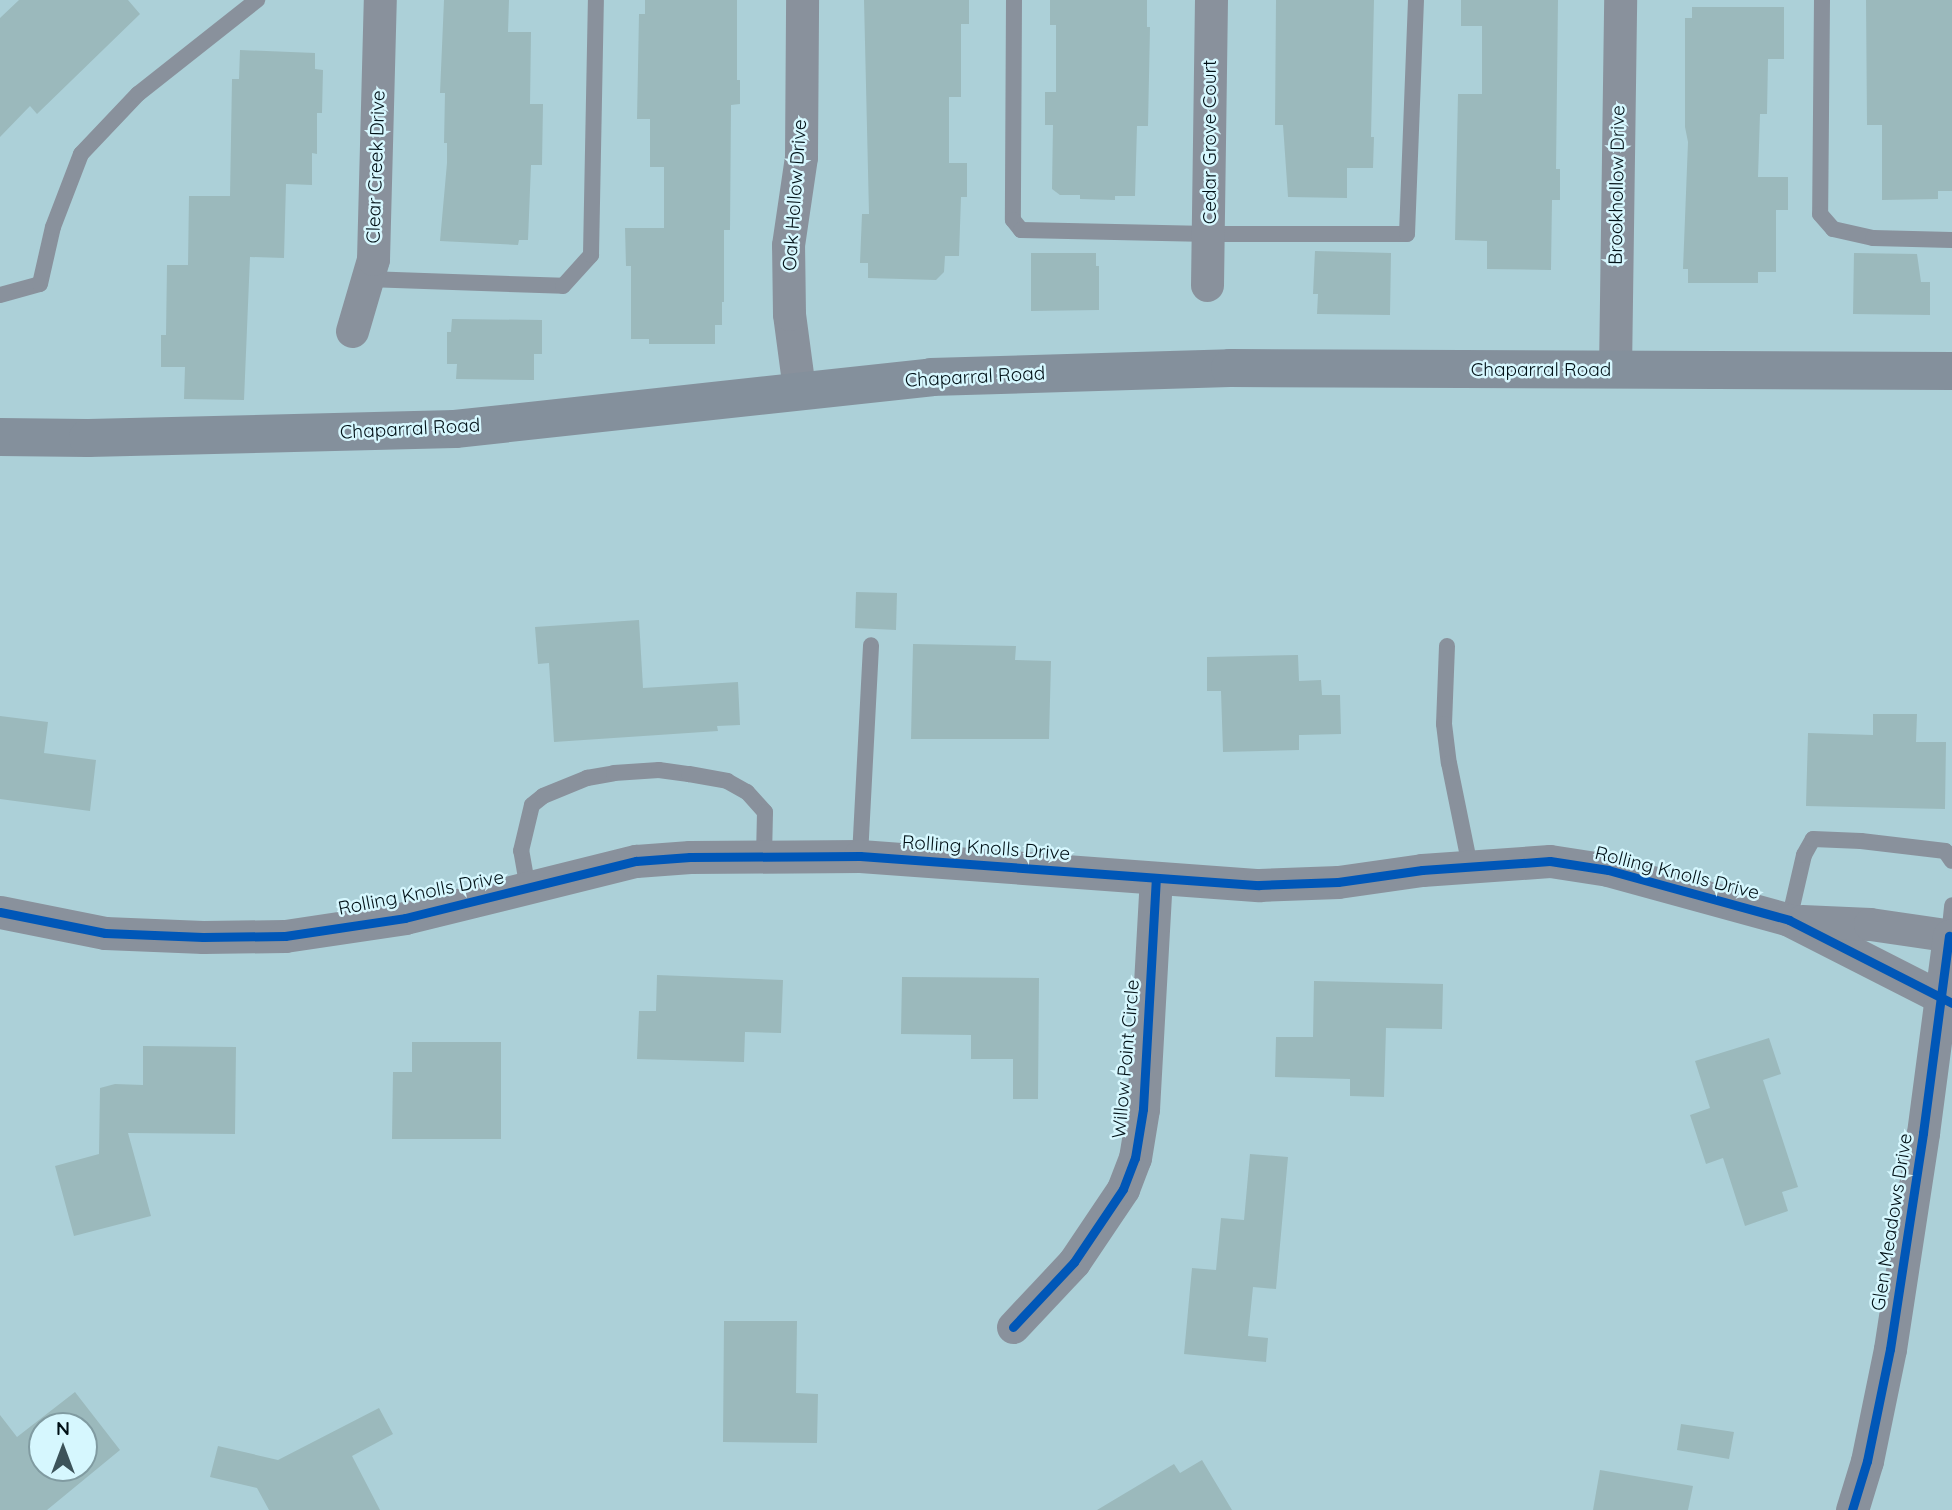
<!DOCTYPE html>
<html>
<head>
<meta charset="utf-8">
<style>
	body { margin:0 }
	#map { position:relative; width:1952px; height:1510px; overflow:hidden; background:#acd0d8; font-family:Quicksand,sans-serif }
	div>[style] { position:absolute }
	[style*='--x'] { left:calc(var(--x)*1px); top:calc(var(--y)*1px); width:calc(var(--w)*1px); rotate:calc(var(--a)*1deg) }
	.building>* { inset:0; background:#9bb9bc }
	.service>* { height:16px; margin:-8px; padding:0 8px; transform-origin:8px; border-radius:8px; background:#89919c }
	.minor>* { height:33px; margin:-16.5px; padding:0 16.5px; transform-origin:16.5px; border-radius:16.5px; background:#89919c }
	.secondary>* { height:38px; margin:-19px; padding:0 19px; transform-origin:19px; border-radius:19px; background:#84909c }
	.cycleway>* { height:9px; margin:-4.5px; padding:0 4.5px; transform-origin:4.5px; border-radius:4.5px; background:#0057b8 }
	span { translate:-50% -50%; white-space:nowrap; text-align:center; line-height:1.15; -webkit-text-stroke:5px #d6f7fe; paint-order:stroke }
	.street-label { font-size:19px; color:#001016 }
	.north { position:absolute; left:28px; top:1412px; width:70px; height:70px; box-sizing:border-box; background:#d6f7fe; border:2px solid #809ba1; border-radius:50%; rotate:0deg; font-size:19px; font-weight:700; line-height:28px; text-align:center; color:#001016 }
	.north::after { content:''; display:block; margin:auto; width:24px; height:32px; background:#3c535a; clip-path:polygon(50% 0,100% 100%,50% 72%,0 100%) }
</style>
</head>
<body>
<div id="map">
	<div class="building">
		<div style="clip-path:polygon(19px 0,128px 0,140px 14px,37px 114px,30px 106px,0 137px,0 18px)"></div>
		<div style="clip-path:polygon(444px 0,509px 0,508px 32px,531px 32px,530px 104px,543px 104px,542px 165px,531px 165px,528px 240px,519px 240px,518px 245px,440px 241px,447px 163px,447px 143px,444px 143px,445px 93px,440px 93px)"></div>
		<div style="clip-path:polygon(645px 0,737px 0,737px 80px,740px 80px,740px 104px,731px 105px,730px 230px,724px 230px,724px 302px,722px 302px,722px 325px,715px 325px,715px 344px,649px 344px,649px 339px,631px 339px,631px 266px,626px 266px,625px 228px,664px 228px,664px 167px,650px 167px,650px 119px,637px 119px,639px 14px,645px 14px)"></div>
		<div style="clip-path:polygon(864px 0,969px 0,969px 24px,961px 24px,961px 97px,949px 97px,949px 163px,967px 163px,967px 197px,961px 197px,959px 256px,945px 256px,944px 272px,936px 280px,868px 278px,868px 263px,860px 263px,862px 214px,869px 214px)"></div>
		<div style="clip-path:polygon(1050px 0,1147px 0,1147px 27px,1150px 27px,1148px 126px,1137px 126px,1135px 196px,1115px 196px,1115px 200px,1080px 199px,1080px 195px,1060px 195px,1052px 189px,1053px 125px,1045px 125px,1045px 92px,1056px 92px,1056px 25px,1050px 25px)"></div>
		<div style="clip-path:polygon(1276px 0,1374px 0,1371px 137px,1374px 137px,1373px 168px,1347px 168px,1347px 198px,1288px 197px,1283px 125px,1275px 125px)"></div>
		<div style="clip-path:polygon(1461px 0,1558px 0,1556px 169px,1560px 169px,1560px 200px,1552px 200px,1551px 270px,1487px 269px,1487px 241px,1455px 240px,1458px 94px,1482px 94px,1482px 26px,1461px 26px)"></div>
		<div style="clip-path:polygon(1866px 0,1952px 0,1952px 191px,1938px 191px,1938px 199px,1882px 200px,1882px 125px,1867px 125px)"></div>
		<div style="clip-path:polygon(1692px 7px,1784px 7px,1784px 59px,1768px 59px,1767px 114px,1760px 114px,1758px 177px,1788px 177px,1788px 210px,1776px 210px,1776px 272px,1758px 272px,1758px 283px,1688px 283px,1688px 269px,1683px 269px,1688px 142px,1685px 127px,1685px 18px,1692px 18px)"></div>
		<div style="clip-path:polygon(240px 50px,315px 53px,315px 69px,323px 70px,322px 113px,317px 113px,317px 154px,312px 153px,312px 185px,286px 184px,284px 258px,250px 257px,244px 400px,184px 399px,185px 367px,161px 367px,161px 335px,166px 335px,167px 265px,188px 265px,189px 196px,230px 196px,232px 79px,239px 79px)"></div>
		<div style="clip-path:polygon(1315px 251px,1391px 253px,1390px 315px,1317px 314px,1318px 294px,1313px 294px)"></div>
		<div style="clip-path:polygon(1031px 253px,1096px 253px,1096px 266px,1099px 266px,1099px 310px,1031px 311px)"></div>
		<div style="clip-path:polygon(1854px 253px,1917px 254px,1921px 282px,1930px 282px,1930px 315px,1853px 314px)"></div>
		<div style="clip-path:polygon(452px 319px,542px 320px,542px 354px,534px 354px,534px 380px,456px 379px,457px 364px,447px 364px,447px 332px,451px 332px)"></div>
		<div style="clip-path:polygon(856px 592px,897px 593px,896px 630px,855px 628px)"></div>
		<div style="clip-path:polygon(639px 620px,643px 688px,738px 682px,740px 725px,717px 726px,718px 731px,554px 742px,549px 663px,538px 664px,535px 627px)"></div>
		<div style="clip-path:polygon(913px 644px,1016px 646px,1015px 660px,1051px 661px,1049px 739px,911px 739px)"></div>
		<div style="clip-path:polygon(1298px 655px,1299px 681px,1321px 680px,1322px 695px,1340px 695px,1341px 734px,1299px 735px,1299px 750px,1223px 752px,1221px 691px,1207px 691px,1207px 657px)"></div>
		<div style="clip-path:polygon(1873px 714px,1917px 714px,1916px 742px,1946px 742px,1945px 809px,1806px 806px,1808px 733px,1873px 735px)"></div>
		<div style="clip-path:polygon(0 716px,48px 722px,44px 753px,96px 760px,90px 811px,0 799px)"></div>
		<div style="clip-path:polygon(657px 975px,783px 980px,781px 1033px,745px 1032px,744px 1062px,637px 1059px,639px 1011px,656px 1011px)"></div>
		<div style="clip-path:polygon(902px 977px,1039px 978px,1038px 1099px,1013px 1099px,1013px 1059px,971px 1059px,971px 1035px,901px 1034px)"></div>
		<div style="clip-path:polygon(1314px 981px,1443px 984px,1442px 1029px,1386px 1028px,1384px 1097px,1350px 1096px,1350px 1079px,1275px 1077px,1276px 1037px,1313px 1037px)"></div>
		<div style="clip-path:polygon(1769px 1038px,1781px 1074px,1763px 1080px,1798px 1187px,1782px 1192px,1788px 1211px,1745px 1226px,1723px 1158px,1706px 1164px,1690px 1115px,1710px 1108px,1695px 1061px)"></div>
		<div style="clip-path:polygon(412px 1042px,501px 1042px,501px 1139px,392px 1139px,393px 1072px,412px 1072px)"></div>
		<div style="clip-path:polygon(143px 1046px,236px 1047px,235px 1134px,128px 1133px,151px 1216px,74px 1236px,55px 1166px,99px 1154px,100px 1088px,115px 1084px,143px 1085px)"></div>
		<div style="clip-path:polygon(1250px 1154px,1288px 1157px,1276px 1289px,1253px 1287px,1248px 1336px,1268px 1338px,1266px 1362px,1184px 1354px,1192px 1268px,1216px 1270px,1221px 1218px,1244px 1220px)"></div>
		<div style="clip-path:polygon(724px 1321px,797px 1321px,796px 1393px,818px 1394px,817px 1443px,723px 1442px)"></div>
		<div style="clip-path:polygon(evenodd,75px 1392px,120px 1450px,47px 1510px,0 1510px,0 1415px,17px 1437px,75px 1392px,42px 1426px,84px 1426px,84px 1468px,42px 1468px,42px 1426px)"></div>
		<div style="clip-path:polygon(379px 1408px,393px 1434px,352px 1456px,380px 1510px,269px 1510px,257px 1488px,210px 1477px,218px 1446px,278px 1460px)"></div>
		<div style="clip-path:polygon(1681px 1424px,1734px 1432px,1729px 1459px,1677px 1450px)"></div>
		<div style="clip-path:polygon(1202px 1460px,1232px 1510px,1097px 1510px,1174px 1464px,1180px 1473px)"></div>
		<div style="clip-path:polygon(1600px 1470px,1693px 1486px,1688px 1510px,1593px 1510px)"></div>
	</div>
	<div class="service">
		<div style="--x:1014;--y:0;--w:220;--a:90.3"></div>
		<div style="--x:1013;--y:220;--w:13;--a:51"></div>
		<div style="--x:1021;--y:230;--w:188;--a:1.2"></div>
		<div style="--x:1209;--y:234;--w:198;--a:0"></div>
		<div style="--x:1407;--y:234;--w:234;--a:-87.8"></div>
		<div style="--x:1822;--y:0;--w:214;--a:90.5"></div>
		<div style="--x:1820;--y:214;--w:20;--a:49"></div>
		<div style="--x:1833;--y:229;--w:41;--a:12.7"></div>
		<div style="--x:1873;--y:238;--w:79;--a:1.5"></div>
		<div style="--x:367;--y:279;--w:196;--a:2"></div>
		<div style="--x:563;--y:286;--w:42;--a:-47.9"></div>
		<div style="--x:591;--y:255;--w:255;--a:-88.9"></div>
		<div style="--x:0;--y:295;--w:41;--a:-15.4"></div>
		<div style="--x:40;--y:284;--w:58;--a:-77.2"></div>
		<div style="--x:53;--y:227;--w:78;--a:-69"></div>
		<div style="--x:81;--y:154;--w:83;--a:-46.5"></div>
		<div style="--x:138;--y:94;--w:152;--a:-38.3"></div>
		<div style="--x:1447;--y:646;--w:78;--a:92.2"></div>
		<div style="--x:1444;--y:724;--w:39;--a:83"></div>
		<div style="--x:1449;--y:763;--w:105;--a:78.5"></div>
		<div style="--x:860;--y:856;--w:211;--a:-87"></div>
		<div style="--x:528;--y:889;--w:39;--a:-100"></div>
		<div style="--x:521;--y:851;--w:47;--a:-76.6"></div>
		<div style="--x:532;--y:805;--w:14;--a:-39"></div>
		<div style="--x:543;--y:796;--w:48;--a:-22.2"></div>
		<div style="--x:587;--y:778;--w:27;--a:-10"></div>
		<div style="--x:614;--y:773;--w:45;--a:-3.8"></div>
		<div style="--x:659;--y:770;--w:30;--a:8"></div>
		<div style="--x:689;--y:774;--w:39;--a:10"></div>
		<div style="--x:727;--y:781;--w:23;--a:29"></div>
		<div style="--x:747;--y:792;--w:27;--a:48"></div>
		<div style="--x:765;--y:812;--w:44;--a:91.3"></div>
		<div style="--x:1789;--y:920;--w:67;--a:-77"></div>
		<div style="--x:1804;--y:855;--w:18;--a:-61"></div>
		<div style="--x:1813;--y:839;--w:48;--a:2.4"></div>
		<div style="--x:1861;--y:841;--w:85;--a:6.8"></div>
		<div style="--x:1945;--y:851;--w:12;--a:55"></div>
		<div style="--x:1949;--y:936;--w:31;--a:-84"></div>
	</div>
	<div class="minor">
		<div style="--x:1207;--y:285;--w:285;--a:-89.2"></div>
		<div style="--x:352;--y:331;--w:75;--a:-73.7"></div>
		<div style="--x:373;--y:259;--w:259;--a:-88.5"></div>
		<div style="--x:1615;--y:371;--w:371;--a:-89.2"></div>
		<div style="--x:799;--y:389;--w:76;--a:-97.6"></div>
		<div style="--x:789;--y:314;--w:69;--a:-90.8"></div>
		<div style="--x:788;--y:245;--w:89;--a:-81.6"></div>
		<div style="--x:801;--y:157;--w:157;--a:-89.6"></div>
		<div style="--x:0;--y:912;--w:107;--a:11.3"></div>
		<div style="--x:105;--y:933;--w:98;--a:2.3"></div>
		<div style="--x:203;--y:937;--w:82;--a:-0.7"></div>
		<div style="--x:285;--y:936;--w:121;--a:-8.5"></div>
		<div style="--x:405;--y:918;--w:238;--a:-13.9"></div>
		<div style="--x:636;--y:861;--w:54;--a:-4.2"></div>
		<div style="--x:690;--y:857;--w:170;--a:-0.3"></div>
		<div style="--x:860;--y:856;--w:400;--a:4.2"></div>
		<div style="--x:1259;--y:885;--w:79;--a:-2.2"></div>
		<div style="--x:1338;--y:882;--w:85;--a:-8.1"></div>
		<div style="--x:1422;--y:870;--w:128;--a:-4"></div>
		<div style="--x:1550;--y:861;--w:59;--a:8.8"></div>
		<div style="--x:1608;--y:870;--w:188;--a:15.4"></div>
		<div style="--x:1789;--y:920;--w:183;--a:27"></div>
		<div style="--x:1802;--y:921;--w:68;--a:2.5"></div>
		<div style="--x:1870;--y:924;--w:83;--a:8.3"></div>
		<div style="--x:1013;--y:1327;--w:89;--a:-46.8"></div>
		<div style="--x:1074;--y:1262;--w:88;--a:-56.1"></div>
		<div style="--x:1123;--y:1189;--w:33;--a:-69"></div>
		<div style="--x:1135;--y:1158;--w:50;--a:-80.7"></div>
		<div style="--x:1143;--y:1109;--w:231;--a:-86.8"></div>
		<div style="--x:1852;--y:1510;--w:51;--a:-73"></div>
		<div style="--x:1867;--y:1461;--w:114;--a:-78.4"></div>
		<div style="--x:1890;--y:1349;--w:219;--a:-81.3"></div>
		<div style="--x:1923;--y:1133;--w:199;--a:-82.5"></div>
	</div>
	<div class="secondary">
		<div style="--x:0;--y:437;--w:88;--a:0.7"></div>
		<div style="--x:88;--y:438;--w:367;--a:-1.4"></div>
		<div style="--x:455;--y:429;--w:479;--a:-6.2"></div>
		<div style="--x:931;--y:377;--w:299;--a:-1.7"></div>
		<div style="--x:1230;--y:368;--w:722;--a:0.24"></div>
	</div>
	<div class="cycleway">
		<div style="--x:0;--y:912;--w:107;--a:11.3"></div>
		<div style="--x:105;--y:933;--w:98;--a:2.3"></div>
		<div style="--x:203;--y:937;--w:82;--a:-0.7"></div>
		<div style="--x:285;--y:936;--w:121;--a:-8.5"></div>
		<div style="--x:405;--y:918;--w:238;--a:-13.9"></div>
		<div style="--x:636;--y:861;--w:54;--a:-4.2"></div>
		<div style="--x:690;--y:857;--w:170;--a:-0.3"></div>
		<div style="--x:860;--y:856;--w:400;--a:4.2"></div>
		<div style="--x:1259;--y:885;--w:79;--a:-2.2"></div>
		<div style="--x:1338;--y:882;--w:85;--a:-8.1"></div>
		<div style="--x:1422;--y:870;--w:128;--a:-4"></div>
		<div style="--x:1550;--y:861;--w:59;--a:8.8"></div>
		<div style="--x:1608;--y:870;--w:188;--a:15.4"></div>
		<div style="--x:1789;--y:920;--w:183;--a:27"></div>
		<div style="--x:1013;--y:1327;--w:89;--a:-46.8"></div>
		<div style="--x:1074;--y:1262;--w:88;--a:-56.1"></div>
		<div style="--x:1123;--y:1189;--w:33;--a:-69"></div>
		<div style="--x:1135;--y:1158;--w:50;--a:-80.7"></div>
		<div style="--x:1143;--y:1109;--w:231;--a:-86.8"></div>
		<div style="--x:1852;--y:1510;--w:51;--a:-73"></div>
		<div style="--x:1867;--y:1461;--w:114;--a:-78.4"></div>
		<div style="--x:1890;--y:1349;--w:219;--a:-81.3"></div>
		<div style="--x:1923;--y:1133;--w:199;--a:-82.5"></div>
	</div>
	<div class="street-label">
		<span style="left:1210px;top:142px;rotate:-90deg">Cedar Grove Court</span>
		<span style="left:376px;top:167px;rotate:-88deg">Clear Creek Drive</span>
		<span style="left:1617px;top:185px;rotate:-89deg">Brookhollow Drive</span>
		<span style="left:795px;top:195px;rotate:-86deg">Oak Hollow Drive</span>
		<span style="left:1541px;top:370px">Chaparral Road</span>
		<span style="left:975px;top:377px;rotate:-3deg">Chaparral Road</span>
		<span style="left:410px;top:429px;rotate:-3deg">Chaparral Road</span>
		<span style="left:986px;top:848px;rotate:4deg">Rolling Knolls Drive</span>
		<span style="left:1677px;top:873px;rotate:14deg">Rolling Knolls Drive</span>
		<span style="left:421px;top:893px;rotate:-11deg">Rolling Knolls Drive</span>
		<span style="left:1126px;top:1059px;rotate:-85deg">Willow Point Circle</span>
		<span style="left:1892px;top:1222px;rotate:-81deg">Glen Meadows Drive</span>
	</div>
	<div class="north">N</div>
</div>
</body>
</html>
